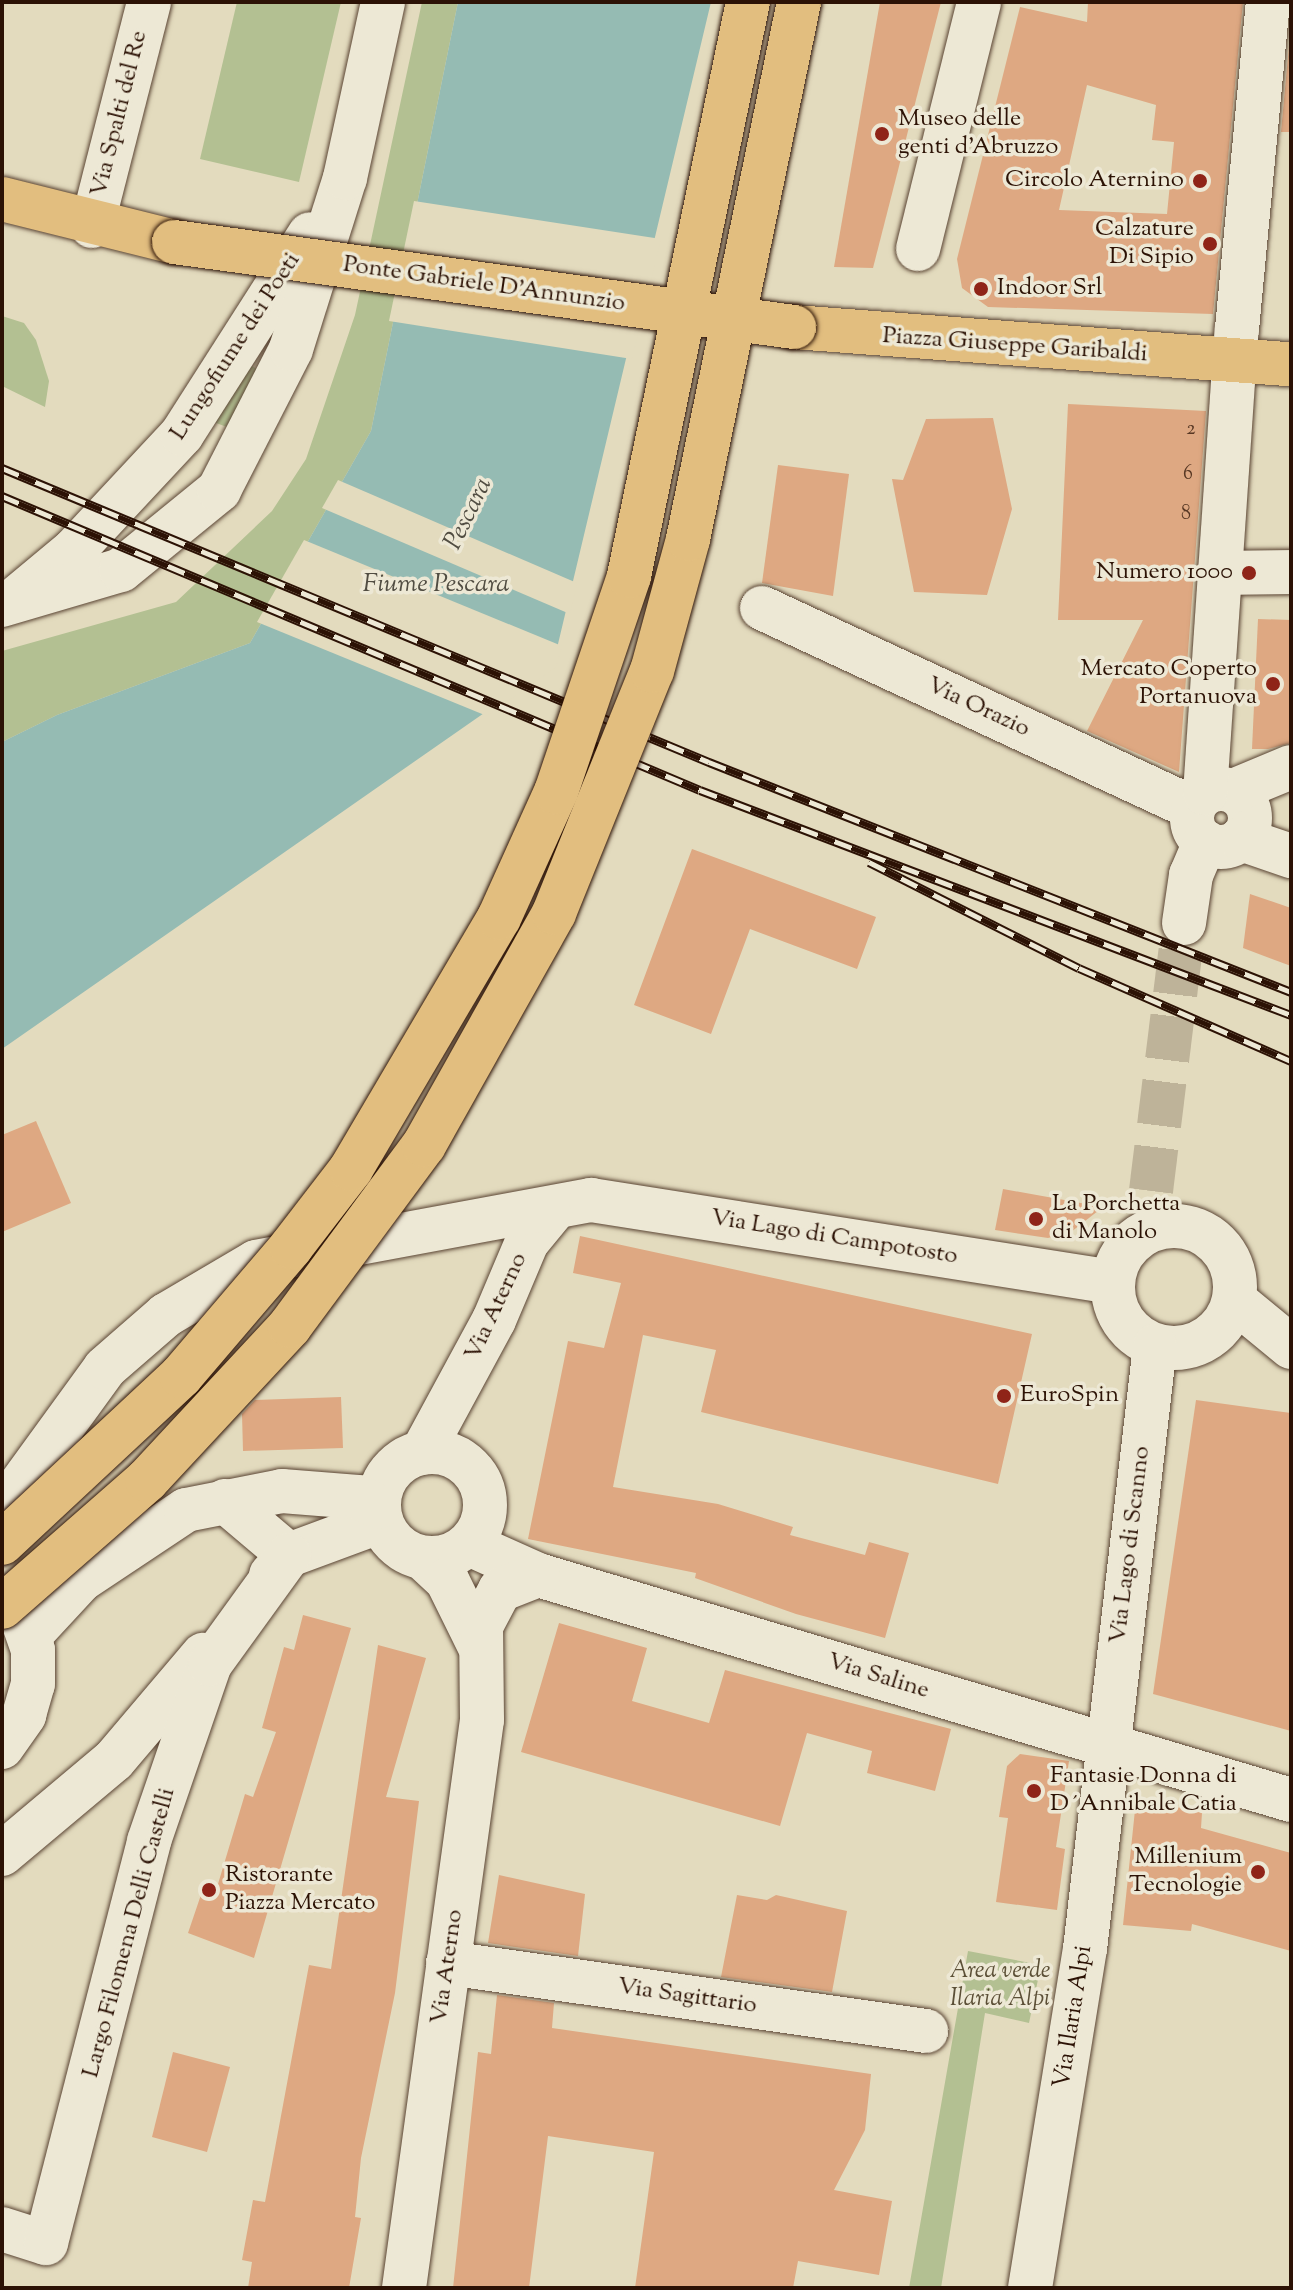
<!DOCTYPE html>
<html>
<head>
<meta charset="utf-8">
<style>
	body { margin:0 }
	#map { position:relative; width:1293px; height:2290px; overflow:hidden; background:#e3dbbe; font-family:"Sorts Mill Goudy",serif }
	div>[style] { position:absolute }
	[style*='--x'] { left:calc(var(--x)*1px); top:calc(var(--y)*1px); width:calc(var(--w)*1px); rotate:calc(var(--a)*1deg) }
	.green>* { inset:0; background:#b3c092 }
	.water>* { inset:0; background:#95bbb3 }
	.pier>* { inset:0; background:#e3dbbe }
	.building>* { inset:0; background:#dea882 }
	.minor-tunnel>* { height:44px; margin-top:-22px; transform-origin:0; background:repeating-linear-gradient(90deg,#beb399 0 44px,transparent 0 66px) }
	.roads { filter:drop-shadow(0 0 2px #5a4433) drop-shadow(0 0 2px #5a4433) }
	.minor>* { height:44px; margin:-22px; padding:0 22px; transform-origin:22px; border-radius:22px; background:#ede8d5 }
	.minor>.ring { margin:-22px; padding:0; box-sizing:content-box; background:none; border:44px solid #ede8d5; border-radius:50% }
	.major>* { height:44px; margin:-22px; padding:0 22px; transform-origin:22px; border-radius:22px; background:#e2be7f }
	.rail>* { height:9px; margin-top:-4.5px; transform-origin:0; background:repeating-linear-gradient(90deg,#ede8d5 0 18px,#2c1205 0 36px); box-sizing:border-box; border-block:2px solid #2c1205 }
	.bridges { filter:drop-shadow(0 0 2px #2c1205) drop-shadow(0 0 2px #2c1205) }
	.major-bridge>* { height:44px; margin:-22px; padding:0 22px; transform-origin:22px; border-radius:22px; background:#e2be7f }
	.highway-bridge>* { height:44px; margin:-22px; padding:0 22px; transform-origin:22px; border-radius:22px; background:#e2be7f }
	.dots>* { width:22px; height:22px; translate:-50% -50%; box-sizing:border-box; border:4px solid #ede8d5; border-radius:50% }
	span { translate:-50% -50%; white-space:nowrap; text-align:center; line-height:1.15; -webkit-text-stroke:7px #ede8d5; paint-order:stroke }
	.number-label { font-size:20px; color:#583824 }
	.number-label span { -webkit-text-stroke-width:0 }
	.street-label { font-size:24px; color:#2c1205 }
	.poi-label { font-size:24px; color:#2c1205 }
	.left { translate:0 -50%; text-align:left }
	.right { translate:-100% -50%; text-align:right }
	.park-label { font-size:24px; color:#5b4f36; font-style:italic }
	.water-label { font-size:26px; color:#514d42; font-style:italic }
	.frame { position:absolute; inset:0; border:4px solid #2c1205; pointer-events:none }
</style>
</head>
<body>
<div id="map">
	<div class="green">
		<div style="clip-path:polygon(237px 2px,341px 2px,299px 182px,200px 159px)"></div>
		<div style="clip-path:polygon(422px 2px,458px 2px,371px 431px,250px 643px,57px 715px,2px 742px,2px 651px,176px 602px,272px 511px,306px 459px,355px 315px)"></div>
		<div style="clip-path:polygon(2px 316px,24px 323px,36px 340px,49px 381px,45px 407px,2px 386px)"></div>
		<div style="clip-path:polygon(244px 361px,268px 376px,240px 432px,203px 418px)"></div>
		<div style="clip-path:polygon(968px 1951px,1041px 1965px,1029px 2023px,985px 2013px,941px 2288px,909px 2288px)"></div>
	</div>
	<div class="water">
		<div style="clip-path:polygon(458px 2px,711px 2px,553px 665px,2px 1049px,2px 742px,57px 715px,250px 643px,371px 431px)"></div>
	</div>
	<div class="pier">
		<div style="clip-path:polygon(414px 201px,661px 239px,632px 359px,389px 321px)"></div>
		<div style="clip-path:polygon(338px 480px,577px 583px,570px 614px,322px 508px)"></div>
		<div style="clip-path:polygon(304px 540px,562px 646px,556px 667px,487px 716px,257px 622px)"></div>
	</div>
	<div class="building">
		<div style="clip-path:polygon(880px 2px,941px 2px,873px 268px,834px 267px)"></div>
		<div style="clip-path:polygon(evenodd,1088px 2px,1243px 2px,1213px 314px,988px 307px,962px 288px,957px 259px,1020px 7px,1087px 22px,1088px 2px,1087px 85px,1156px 105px,1152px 140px,1174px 142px,1167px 214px,1059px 210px,1087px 85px)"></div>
		<div style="clip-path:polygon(1291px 24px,1291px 132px,1281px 132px)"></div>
		<div style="clip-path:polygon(1068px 404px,1206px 411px,1179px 772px,1087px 731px,1143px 620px,1058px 620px)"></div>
		<div style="clip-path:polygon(993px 418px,1012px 509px,987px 595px,914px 592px,892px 479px,903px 480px,926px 419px)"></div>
		<div style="clip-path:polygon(778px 465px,849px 474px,833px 596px,762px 583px)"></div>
		<div style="clip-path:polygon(1258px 619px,1291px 620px,1291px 743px,1268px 749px,1252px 749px)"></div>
		<div style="clip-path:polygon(692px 849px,876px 917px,857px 969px,750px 929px,711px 1034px,634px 1005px)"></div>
		<div style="clip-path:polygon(1250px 894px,1291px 908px,1291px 966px,1243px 948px)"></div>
		<div style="clip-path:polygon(36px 1121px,71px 1203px,2px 1232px,2px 1135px)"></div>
		<div style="clip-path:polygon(1003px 1189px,1103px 1207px,1071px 1232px,1048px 1238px,995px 1230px)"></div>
		<div style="clip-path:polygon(580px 1236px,1032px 1334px,998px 1484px,701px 1412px,716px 1350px,643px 1335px,613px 1487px,718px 1504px,793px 1527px,790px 1535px,865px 1555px,869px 1542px,909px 1553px,885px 1638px,796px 1614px,695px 1578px,696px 1573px,528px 1539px,568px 1341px,604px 1348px,621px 1283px,573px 1273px)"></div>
		<div style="clip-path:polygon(341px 1397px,343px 1448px,243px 1451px,242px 1414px,255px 1400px)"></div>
		<div style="clip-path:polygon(1196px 1400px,1291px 1413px,1291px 1731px,1153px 1694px)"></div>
		<div style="clip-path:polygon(303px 1615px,351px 1628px,254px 1958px,188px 1933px,206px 1880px,218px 1884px,245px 1794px,253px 1797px,276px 1732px,262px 1728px,284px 1647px,294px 1650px)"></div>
		<div style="clip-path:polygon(559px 1623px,647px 1648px,632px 1701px,709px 1723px,725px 1670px,951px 1729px,935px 1791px,867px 1773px,872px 1751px,807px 1733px,780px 1826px,521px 1752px)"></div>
		<div style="clip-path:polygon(378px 1645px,426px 1658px,386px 1797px,419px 1801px,395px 1993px,361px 2158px,355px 2217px,361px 2218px,349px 2288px,248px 2288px,252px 2262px,242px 2260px,253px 2200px,265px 2202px,309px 1965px,331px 1969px)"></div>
		<div style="clip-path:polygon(1020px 1754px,1069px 1761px,1056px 1847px,1065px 1849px,1057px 1910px,996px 1902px,1008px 1818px,999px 1817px,1007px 1766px)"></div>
		<div style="clip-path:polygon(1147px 1800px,1202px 1813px,1201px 1828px,1291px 1853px,1291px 1951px,1192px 1924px,1191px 1931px,1123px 1925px,1135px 1810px)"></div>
		<div style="clip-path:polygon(499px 1875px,585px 1894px,578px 1956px,488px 1943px)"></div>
		<div style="clip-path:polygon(737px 1895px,767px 1900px,776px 1895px,847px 1911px,832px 1992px,721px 1977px)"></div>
		<div style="clip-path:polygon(497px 1995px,554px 2003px,552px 2028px,871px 2074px,865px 2130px,834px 2190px,892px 2201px,879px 2275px,798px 2261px,793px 2288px,635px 2288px,654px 2152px,548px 2136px,529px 2288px,453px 2288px,478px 2052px,491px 2054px)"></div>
		<div style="clip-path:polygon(173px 2052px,230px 2067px,207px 2152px,152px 2137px)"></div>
	</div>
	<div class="minor-tunnel">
		<div style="--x:1151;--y:1191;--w:270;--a:-83"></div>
	</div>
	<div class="roads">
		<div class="minor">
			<div style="--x:92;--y:226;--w:231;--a:-75.7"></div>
			<div style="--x:918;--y:249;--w:254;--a:-76.1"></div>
			<div style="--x:1219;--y:573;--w:72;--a:-0.8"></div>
			<div style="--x:19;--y:596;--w:72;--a:-39.9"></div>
			<div style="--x:74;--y:550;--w:158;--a:-47"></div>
			<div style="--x:182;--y:434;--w:237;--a:-57.4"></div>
			<div style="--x:2;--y:605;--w:124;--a:-16.4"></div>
			<div style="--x:121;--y:570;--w:127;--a:-39.2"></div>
			<div style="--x:219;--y:490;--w:158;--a:-62.9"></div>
			<div style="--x:291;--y:349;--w:179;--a:-72.5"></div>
			<div style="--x:345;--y:178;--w:180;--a:-77.8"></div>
			<div style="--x:762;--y:608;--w:475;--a:24.9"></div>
			<div class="ring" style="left:1192px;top:789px;width:14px;height:14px"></div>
			<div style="--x:1233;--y:791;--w:63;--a:-22.5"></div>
			<div style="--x:1205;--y:793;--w:465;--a:-86.1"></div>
			<div style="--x:1237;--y:329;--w:328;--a:-84.6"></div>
			<div style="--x:1241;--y:839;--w:53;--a:18.8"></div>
			<div style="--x:1184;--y:923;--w:49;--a:-81.7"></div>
			<div style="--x:1191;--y:875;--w:36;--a:-67"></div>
			<div class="ring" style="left:1113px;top:1226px;width:78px;height:78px"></div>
			<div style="--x:1234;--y:1300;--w:74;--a:39.5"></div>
			<div class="ring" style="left:379px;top:1452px;width:62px;height:62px"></div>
			<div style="--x:422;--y:1453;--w:151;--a:-61.6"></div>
			<div style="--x:494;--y:1320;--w:85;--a:-67.1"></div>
			<div style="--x:527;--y:1242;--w:44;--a:-50.5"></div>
			<div style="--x:225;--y:1501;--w:84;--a:40.2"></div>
			<div style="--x:2;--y:1510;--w:175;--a:-54"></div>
			<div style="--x:105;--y:1368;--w:81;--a:-41"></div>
			<div style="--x:166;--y:1315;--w:104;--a:-30.5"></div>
			<div style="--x:256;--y:1262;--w:341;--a:-10.5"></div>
			<div style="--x:591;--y:1200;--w:528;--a:8.93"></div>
			<div style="--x:469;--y:1544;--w:76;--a:24.2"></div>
			<div style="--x:538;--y:1575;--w:786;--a:16.64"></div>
			<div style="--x:423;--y:1558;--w:33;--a:43"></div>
			<div style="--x:447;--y:1580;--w:72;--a:63.8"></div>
			<div style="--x:271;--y:1575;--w:27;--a:-48"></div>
			<div style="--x:289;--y:1555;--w:98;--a:-20.3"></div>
			<div style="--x:30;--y:1635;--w:75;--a:-47.2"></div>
			<div style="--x:81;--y:1580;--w:126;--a:-33.7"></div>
			<div style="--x:186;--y:1510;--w:98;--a:-11.2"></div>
			<div style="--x:282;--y:1491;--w:76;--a:4.5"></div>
			<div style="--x:358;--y:1497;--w:23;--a:25"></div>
			<div style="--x:2;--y:1747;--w:39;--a:-55"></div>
			<div style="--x:24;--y:1715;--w:32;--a:-74"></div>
			<div style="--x:33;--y:1684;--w:34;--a:-90"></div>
			<div style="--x:33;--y:1650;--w:46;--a:-109.2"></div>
			<div style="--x:2;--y:1854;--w:146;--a:-40"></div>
			<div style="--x:114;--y:1760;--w:138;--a:-49.7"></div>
			<div style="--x:448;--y:1963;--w:483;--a:8.1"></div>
			<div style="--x:2;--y:2229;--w:46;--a:17.7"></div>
			<div style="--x:46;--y:2243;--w:415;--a:-75.6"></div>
			<div style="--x:149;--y:1841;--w:187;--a:-71"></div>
			<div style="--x:210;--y:1664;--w:135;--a:-54.1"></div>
			<div style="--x:404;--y:2288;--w:573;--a:-82.18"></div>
			<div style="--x:482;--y:1720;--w:94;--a:-90.6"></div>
			<div style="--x:481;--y:1626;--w:41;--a:-62.2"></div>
			<div style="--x:500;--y:1590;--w:41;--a:-21.5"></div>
			<div style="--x:1030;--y:2288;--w:343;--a:-80.8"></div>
			<div style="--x:1085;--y:1949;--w:607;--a:-83.38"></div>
		</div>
		<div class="major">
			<div style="--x:2;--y:199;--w:177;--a:14"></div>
			<div style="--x:794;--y:327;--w:498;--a:4.3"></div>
		</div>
	</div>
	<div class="rail">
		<div style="--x:2;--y:468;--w:766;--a:22.58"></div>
		<div style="--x:709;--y:762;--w:626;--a:21.56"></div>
		<div style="--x:2;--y:496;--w:757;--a:22.84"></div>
		<div style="--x:700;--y:790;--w:632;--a:20.84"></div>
		<div style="--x:869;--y:862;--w:235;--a:26.8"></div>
		<div style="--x:1079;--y:968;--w:232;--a:23.7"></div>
	</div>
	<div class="bridges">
		<div class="major-bridge">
			<div style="--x:174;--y:242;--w:626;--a:7.81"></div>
		</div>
		<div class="highway-bridge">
			<div style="--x:2;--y:1543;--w:245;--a:-43"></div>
			<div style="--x:181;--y:1376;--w:170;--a:-49.5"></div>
			<div style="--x:291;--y:1247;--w:98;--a:-52.4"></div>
			<div style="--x:351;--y:1169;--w:291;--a:-59.5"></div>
			<div style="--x:499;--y:918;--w:138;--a:-65.7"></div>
			<div style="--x:556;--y:792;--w:228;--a:-71.3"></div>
			<div style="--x:629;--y:576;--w:586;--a:-78.29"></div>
			<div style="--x:2;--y:1607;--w:193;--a:-41.2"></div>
			<div style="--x:147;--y:1480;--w:210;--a:-47.1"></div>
			<div style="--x:290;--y:1326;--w:225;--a:-53.5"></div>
			<div style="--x:424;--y:1145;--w:266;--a:-60.7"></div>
			<div style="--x:554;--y:913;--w:261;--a:-68"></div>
			<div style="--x:652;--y:671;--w:137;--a:-74.7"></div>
			<div style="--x:688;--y:539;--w:548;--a:-78.32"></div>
		</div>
	</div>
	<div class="dots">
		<div style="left:882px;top:134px;background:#8f2418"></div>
		<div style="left:1200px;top:181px;background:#8f2418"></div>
		<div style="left:1210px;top:244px;background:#8f2418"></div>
		<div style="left:981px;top:289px;background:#8f2418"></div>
		<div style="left:1249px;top:573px;background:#8f2418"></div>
		<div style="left:1273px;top:684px;background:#8f2418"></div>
		<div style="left:1036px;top:1219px;background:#8f2418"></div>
		<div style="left:1004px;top:1396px;background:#8f2418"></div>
		<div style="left:1034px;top:1791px;background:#8f2418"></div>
		<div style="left:1258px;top:1872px;background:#8f2418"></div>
		<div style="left:209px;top:1890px;background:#8f2418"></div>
	</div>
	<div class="number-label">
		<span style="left:1191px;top:429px">2</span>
		<span style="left:1188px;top:474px">6</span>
		<span style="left:1186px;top:514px">8</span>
	</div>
	<div class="street-label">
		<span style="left:120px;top:114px;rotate:-76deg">Via Spalti del Re</span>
		<span style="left:484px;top:285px;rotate:8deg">Ponte Gabriele D'Annunzio</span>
		<span style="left:1015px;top:346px;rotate:4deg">Piazza Giuseppe Garibaldi</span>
		<span style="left:236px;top:347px;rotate:-57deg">Lungofiume dei Poeti</span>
		<span style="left:978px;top:708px;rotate:25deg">Via Orazio</span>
		<span style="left:834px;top:1238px;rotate:9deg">Via Lago di Campotosto</span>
		<span style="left:497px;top:1307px;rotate:-65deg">Via Aterno</span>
		<span style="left:1131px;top:1545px;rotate:-83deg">Via Lago di Scanno</span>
		<span style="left:878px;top:1677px;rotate:17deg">Via Saline</span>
		<span style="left:130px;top:1933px;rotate:-75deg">Largo Filomena Delli Castelli</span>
		<span style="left:448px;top:1967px;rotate:-82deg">Via Aterno</span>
		<span style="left:687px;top:1997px;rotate:8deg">Via Sagittario</span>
		<span style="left:1074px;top:2017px;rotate:-81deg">Via Ilaria Alpi</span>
	</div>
	<div class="poi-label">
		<span class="left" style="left:898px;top:134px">Museo delle<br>genti d'Abruzzo</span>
		<span class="right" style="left:1184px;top:181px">Circolo Aternino</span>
		<span class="right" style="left:1194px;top:244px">Calzature<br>Di Sipio</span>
		<span class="left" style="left:997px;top:289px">Indoor Srl</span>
		<span class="right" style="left:1233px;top:573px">Numero 1000</span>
		<span class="right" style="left:1257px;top:684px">Mercato Coperto<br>Portanuova</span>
		<span class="left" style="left:1052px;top:1219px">La Porchetta<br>di Manolo</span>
		<span class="left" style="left:1020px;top:1396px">EuroSpin</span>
		<span class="left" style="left:1050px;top:1791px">Fantasie Donna di<br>D´Annibale Catia</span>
		<span class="right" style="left:1242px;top:1872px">Millenium<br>Tecnologie</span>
		<span class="left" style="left:225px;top:1890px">Ristorante<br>Piazza Mercato</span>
	</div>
	<div class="park-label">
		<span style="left:1000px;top:1986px">Area verde<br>Ilaria Alpi</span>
	</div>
	<div class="water-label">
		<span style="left:469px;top:514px;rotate:-64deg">Pescara</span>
		<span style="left:436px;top:585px">Fiume Pescara</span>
	</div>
	<div class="frame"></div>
</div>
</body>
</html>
